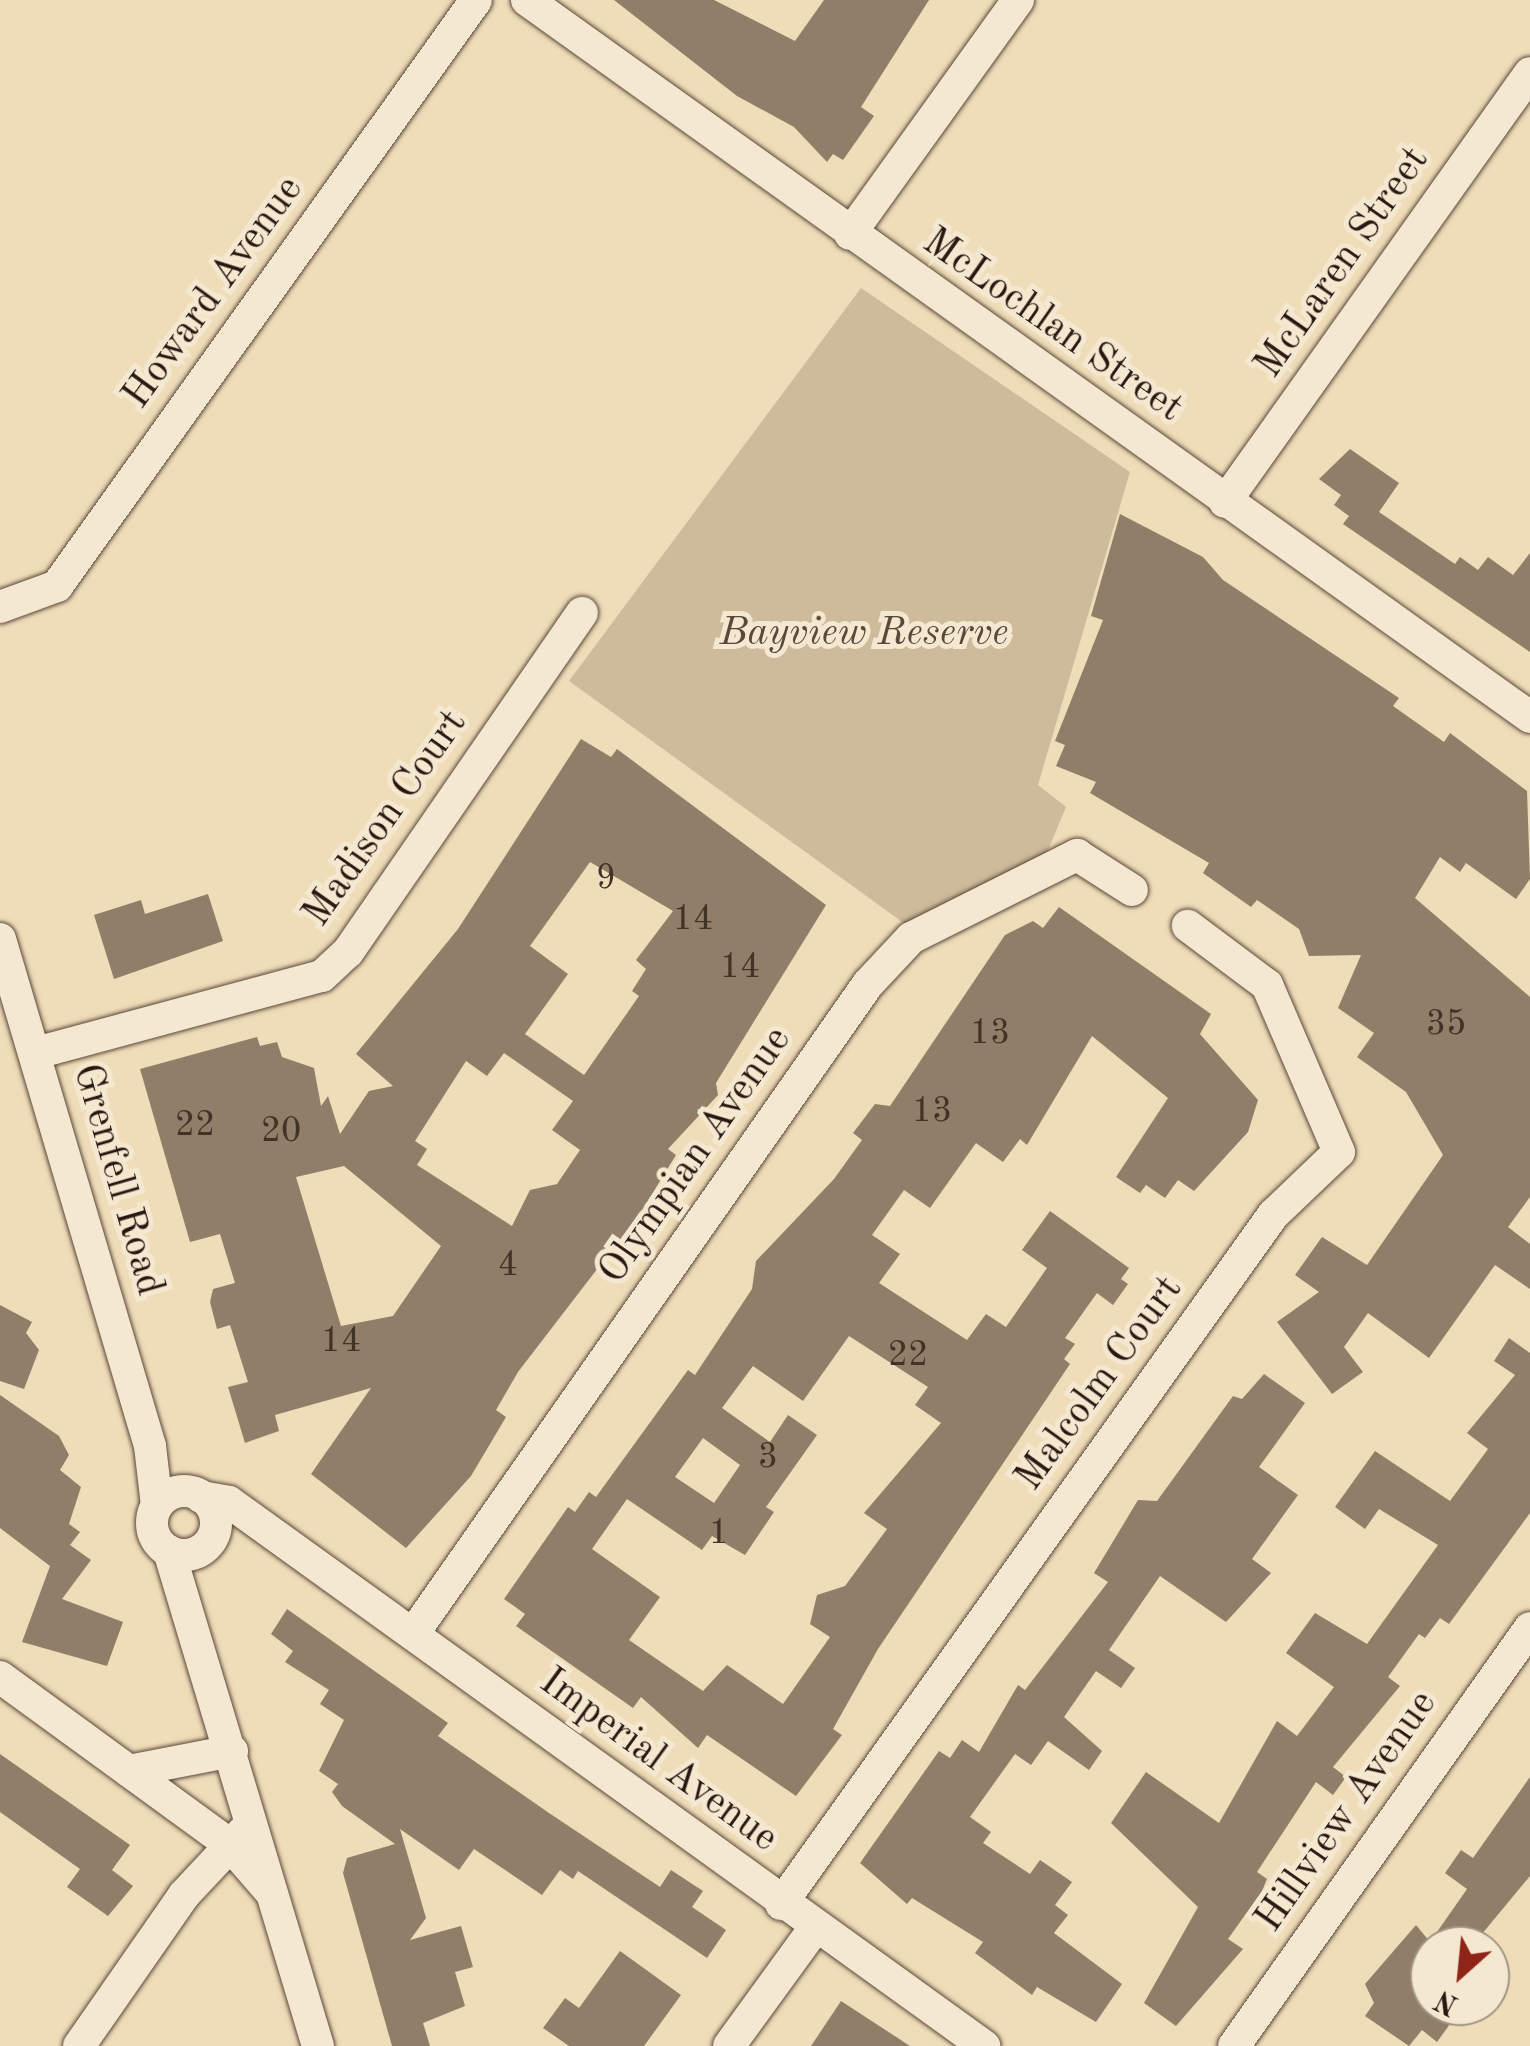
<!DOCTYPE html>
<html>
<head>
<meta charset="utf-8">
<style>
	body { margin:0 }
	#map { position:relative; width:1530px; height:2046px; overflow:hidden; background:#efdcb8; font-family:"Old Standard TT",serif }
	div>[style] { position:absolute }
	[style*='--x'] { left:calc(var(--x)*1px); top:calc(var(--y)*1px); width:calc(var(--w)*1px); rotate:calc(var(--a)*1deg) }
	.green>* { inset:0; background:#cdbb9c }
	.building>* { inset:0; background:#907e68 }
	.roads { filter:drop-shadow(0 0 2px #5a493b) drop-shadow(0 0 2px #5a493b) }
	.minor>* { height:32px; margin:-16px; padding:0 16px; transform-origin:16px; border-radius:16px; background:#f5e8d1 }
	.minor>.ring { margin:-16px; padding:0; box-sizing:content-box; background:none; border:32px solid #f5e8d1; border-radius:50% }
	span { translate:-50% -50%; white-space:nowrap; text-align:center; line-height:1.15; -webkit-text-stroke:10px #f5e8d1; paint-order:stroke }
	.number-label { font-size:35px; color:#433227 }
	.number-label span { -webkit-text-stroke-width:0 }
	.street-label { font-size:40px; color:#291811 }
	.park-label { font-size:40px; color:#5a493b; font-style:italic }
	.north { position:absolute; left:1410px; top:1926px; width:100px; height:100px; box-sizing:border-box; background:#f5e8d1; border:2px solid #a39584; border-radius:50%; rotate:207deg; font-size:28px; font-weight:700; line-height:40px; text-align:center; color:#291811 }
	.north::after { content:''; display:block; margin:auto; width:35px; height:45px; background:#8f2418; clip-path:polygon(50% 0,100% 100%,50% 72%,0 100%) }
</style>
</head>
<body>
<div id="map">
	<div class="green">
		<div style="clip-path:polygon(861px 288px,1130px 472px,1038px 785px,1066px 807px,1046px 855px,912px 929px,569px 681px)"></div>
	</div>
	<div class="building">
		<div style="clip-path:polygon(614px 0,714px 0,795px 41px,824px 0,929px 0,861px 107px,874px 116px,843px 160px,833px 154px,827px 162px,794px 127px,737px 96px)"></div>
		<div style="clip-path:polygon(1350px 449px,1399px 483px,1379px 512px,1455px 564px,1460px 557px,1478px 570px,1488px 557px,1513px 575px,1530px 553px,1530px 652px,1343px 524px,1349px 516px,1334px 505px,1341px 495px,1319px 479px)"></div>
		<div style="clip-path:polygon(1120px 514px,1203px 557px,1223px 580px,1399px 698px,1393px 706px,1444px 742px,1450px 733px,1527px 791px,1530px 879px,1516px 899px,1466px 863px,1460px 872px,1440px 857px,1415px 898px,1530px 997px,1530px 1197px,1508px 1227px,1530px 1244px,1530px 1289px,1495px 1265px,1429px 1358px,1368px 1313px,1344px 1347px,1363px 1372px,1332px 1394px,1277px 1322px,1319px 1292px,1295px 1275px,1322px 1237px,1367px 1265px,1443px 1155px,1406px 1092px,1357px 1057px,1374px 1033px,1338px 1008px,1361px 955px,1309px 956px,1299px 929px,1257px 900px,1251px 907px,1203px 873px,1209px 863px,1090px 793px,1096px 782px,1056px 766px,1065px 745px,1055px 741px,1103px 620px,1091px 616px)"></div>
		<div style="clip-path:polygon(evenodd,581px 739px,611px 757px,617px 749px,826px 905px,716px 1083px,718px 1095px,668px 1149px,676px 1155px,641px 1212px,518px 1372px,496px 1410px,506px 1417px,471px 1476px,406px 1548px,311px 1474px,371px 1388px,275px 1415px,279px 1431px,245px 1443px,228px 1387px,248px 1382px,230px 1325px,217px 1329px,210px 1302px,213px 1289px,235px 1283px,220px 1234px,190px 1242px,140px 1069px,257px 1037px,260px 1046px,277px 1042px,282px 1057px,314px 1068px,321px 1106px,328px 1096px,340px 1134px,369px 1091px,393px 1086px,356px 1054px,458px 929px,581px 739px,590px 862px,673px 911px,636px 960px,646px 969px,632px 991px,639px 996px,584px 1075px,525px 1034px,568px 974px,530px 946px,590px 862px,581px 739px,504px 1053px,573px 1101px,552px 1130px,580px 1150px,557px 1184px,530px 1190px,512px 1226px,417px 1165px,427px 1149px,415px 1141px,466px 1061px,487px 1076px,504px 1053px,581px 739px,344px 1166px,441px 1246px,393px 1316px,341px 1326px,296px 1177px,344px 1166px)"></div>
		<div style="clip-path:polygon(208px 894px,223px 941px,114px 979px,94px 915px,141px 900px,145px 914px)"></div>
		<div style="clip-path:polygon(evenodd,1059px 907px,1211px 1014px,1200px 1034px,1258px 1100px,1248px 1132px,1194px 1191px,1178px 1180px,1165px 1198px,1146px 1185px,1140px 1193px,1116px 1177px,1168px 1098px,1092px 1036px,1027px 1145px,1020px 1139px,1003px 1162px,976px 1143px,930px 1208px,904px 1190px,872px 1235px,900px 1254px,879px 1283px,967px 1340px,986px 1314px,1006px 1327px,1047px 1268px,1022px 1250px,1050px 1211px,1129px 1268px,1121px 1279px,1128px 1284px,1113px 1305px,1097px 1293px,1065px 1338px,1075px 1344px,1064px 1359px,1070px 1364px,878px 1649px,833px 1729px,842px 1735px,796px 1796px,707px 1735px,698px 1748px,641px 1697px,633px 1708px,516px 1626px,525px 1614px,504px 1599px,568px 1507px,575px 1512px,589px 1492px,596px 1497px,688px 1370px,695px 1375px,752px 1289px,756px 1261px,834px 1179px,862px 1140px,853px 1133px,875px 1104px,890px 1106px,1005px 935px,1033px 921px,1043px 928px,1059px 907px,849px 1336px,928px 1387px,915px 1405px,941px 1423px,864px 1513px,887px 1529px,845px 1586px,817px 1595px,810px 1624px,830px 1637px,783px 1704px,727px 1665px,703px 1691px,629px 1640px,660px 1597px,592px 1549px,627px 1499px,702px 1550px,712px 1536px,745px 1555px,774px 1512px,766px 1507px,817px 1435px,788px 1415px,770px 1442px,722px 1408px,753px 1366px,803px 1401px,849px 1336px,1059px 907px,703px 1438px,740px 1465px,714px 1503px,675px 1477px,703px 1438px)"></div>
		<div style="clip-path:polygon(0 1305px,32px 1322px,26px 1333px,39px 1350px,24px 1389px,0 1381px)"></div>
		<div style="clip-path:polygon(1509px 1338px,1530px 1353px,1530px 1513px,1449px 1624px,1440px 1618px,1425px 1638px,1419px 1634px,1388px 1677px,1400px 1686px,1333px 1767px,1346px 1777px,1333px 1795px,1316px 1782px,1257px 1872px,1267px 1879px,1262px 1891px,1228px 1939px,1243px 1949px,1176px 2026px,1144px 2003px,1198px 1907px,1111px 1823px,1146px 1772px,1219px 1823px,1277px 1721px,1297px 1736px,1334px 1687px,1286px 1653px,1315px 1613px,1367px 1644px,1438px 1545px,1379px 1509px,1365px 1529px,1335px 1507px,1375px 1451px,1450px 1501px,1488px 1449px,1467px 1433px,1515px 1375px,1494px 1361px)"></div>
		<div style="clip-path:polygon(1264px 1374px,1305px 1403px,1259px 1467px,1298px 1495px,1252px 1559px,1271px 1573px,1226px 1622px,1160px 1576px,1109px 1650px,1135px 1668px,1121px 1688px,1096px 1671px,1064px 1717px,1102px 1751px,1089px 1770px,1048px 1741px,1031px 1765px,1015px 1754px,970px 1817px,991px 1832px,983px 1843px,1030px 1874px,1040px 1860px,1072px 1882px,1055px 1905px,1068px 1915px,1054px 1933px,1122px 1984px,1096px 2022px,1037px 1987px,1032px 1995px,975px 1953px,983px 1942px,912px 1898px,907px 1904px,860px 1863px,939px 1751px,950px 1758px,962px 1740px,979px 1752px,1018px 1685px,1025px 1690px,1108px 1582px,1094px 1573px,1138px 1500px,1157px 1501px,1233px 1396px,1242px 1399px)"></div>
		<div style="clip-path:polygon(0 1395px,59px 1436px,69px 1455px,60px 1470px,81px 1487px,69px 1524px,80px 1532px,70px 1545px,91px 1560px,62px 1599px,123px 1622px,107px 1666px,22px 1642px,50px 1566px,0 1528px)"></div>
		<div style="clip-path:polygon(287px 1609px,448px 1723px,438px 1736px,549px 1813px,660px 1887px,671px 1870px,703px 1891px,692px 1907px,726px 1930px,707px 1958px,578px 1871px,573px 1879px,560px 1870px,542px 1895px,474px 1849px,459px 1870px,400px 1829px,426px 1918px,410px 1940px,461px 1926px,473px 1967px,455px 1972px,465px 2006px,423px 2023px,430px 2046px,392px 2046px,343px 1873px,347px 1858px,395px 1844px,342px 1806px,332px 1792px,338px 1784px,319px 1771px,344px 1720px,320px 1704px,329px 1690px,285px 1662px,293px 1651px,271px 1634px)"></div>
		<div style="clip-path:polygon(0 1754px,130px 1845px,112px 1870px,133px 1886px,108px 1916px,67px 1887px,80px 1869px,0 1812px)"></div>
		<div style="clip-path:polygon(1530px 1777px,1530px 1876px,1472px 1946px,1430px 1946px,1430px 2006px,1463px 2006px,1437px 2042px,1422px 2030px,1409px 2046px,1365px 2016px,1374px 2003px,1365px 1984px,1416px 1925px,1430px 1942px,1467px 1889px,1445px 1873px,1461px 1850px,1473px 1858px)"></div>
		<div style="clip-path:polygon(620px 1951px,681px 1995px,644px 2046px,569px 2046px,543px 2028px,565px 1998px,579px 2008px)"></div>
		<div style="clip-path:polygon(841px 2001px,910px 2046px,811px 2046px)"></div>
	</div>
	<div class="roads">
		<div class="minor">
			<div style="--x:527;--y:0;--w:1233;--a:35.56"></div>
			<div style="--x:850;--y:234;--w:288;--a:-54.3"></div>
			<div style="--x:1225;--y:502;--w:526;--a:-54.59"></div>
			<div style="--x:0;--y:607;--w:61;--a:-20.2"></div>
			<div style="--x:57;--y:586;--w:720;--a:-54.43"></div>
			<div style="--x:0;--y:939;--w:529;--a:73.52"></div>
			<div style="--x:150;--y:1446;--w:60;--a:83.3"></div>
			<div style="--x:36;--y:1053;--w:296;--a:-15.1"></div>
			<div style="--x:322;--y:976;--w:35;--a:-43"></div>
			<div style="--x:348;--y:952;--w:412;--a:-55.4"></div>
			<div class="ring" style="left:152px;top:1491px;width:32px;height:32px"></div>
			<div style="--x:201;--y:1497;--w:28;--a:10"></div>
			<div style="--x:229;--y:1502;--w:931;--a:35.77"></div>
			<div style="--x:169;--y:1551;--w:517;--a:73.25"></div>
			<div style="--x:413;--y:1634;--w:793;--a:-55.01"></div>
			<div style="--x:868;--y:984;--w:63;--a:-46.9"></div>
			<div style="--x:911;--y:938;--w:186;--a:-26.6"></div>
			<div style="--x:1077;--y:855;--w:65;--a:32.5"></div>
			<div style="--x:0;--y:1677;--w:285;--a:36.1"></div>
			<div style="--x:230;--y:1845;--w:60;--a:49.1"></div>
			<div style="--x:129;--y:1771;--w:105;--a:-11"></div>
			<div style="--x:781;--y:1904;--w:847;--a:-54.47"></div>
			<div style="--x:1273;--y:1215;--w:91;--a:-43.7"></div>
			<div style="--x:1339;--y:1152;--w:182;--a:-113.3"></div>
			<div style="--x:1267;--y:985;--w:99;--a:-143.2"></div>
			<div style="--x:79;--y:2046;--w:184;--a:-55.2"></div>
			<div style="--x:184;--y:1895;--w:86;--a:-46.9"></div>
			<div style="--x:729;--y:2046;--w:145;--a:-54"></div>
			<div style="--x:1234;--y:2046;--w:512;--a:-54.7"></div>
		</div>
	</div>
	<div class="number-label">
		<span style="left:606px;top:879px">9</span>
		<span style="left:693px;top:920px">14</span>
		<span style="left:740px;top:968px">14</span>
		<span style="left:1446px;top:1025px">35</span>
		<span style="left:990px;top:1034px">13</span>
		<span style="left:932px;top:1112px">13</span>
		<span style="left:195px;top:1126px">22</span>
		<span style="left:281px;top:1132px">20</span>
		<span style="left:508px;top:1266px">4</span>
		<span style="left:341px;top:1342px">14</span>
		<span style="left:908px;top:1356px">22</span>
		<span style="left:768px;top:1458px">3</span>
		<span style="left:719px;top:1534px">1</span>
	</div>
	<div class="street-label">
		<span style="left:1343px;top:263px;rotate:-55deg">McLaren Street</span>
		<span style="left:214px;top:293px;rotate:-54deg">Howard Avenue</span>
		<span style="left:1052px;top:326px;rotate:35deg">McLochlan Street</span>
		<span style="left:386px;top:819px;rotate:-55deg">Madison Court</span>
		<span style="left:696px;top:1156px;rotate:-55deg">Olympian Avenue</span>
		<span style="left:117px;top:1180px;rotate:74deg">Grenfell Road</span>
		<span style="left:1100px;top:1384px;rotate:-54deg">Malcolm Court</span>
		<span style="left:658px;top:1761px;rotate:36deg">Imperial Avenue</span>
		<span style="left:1347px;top:1812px;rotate:-55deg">Hillview Avenue</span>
	</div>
	<div class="park-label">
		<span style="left:864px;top:634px">Bayview Reserve</span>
	</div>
	<div class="north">N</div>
</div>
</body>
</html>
